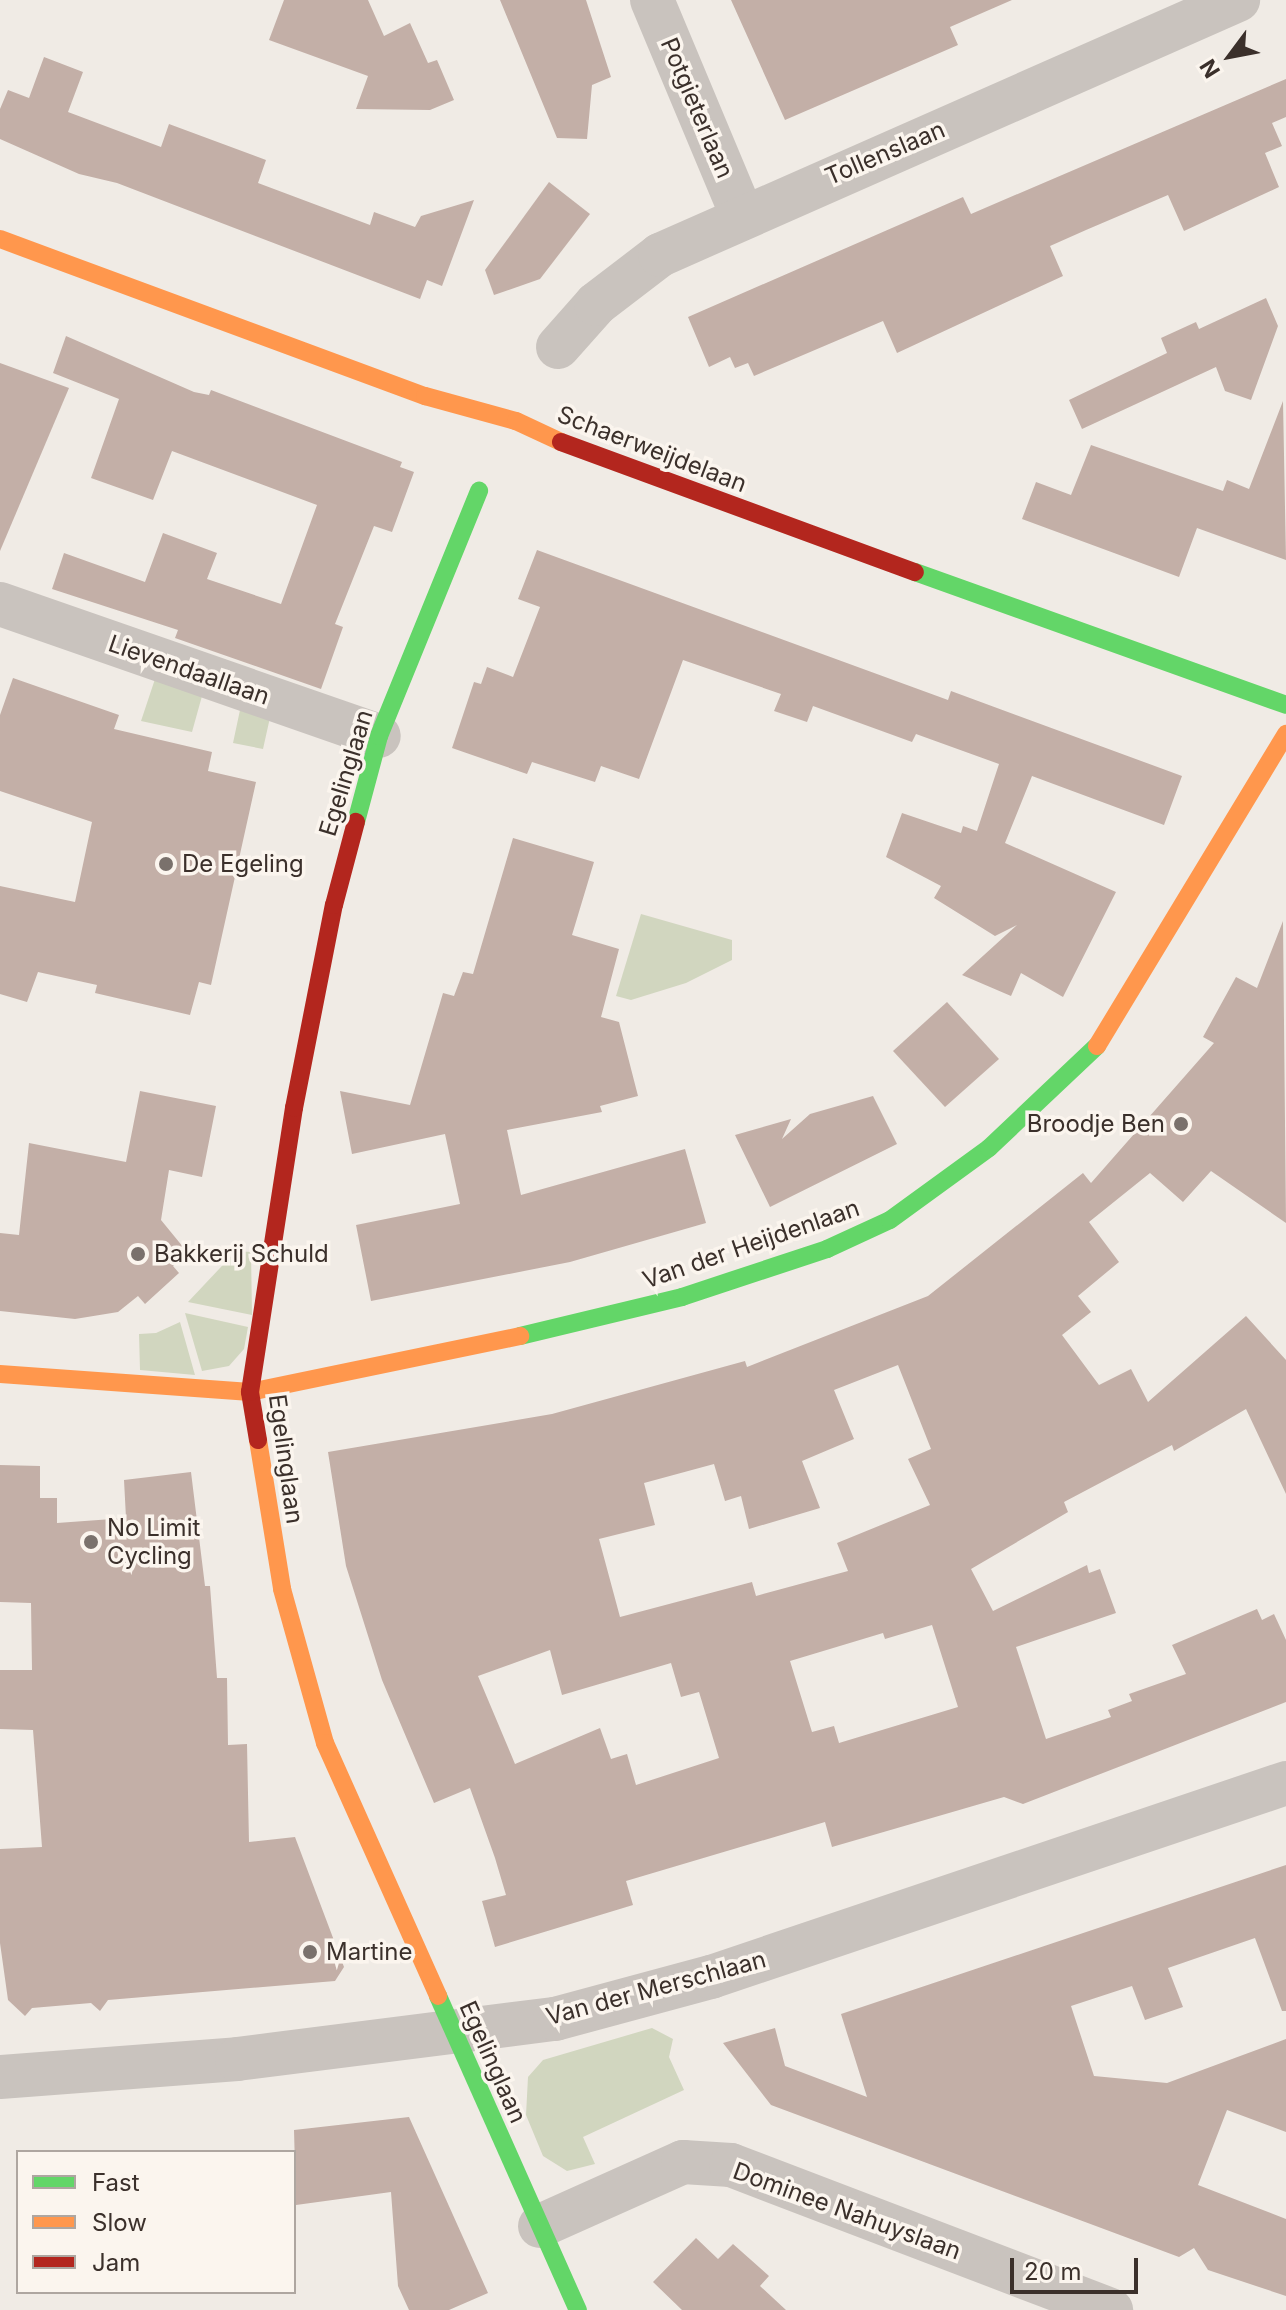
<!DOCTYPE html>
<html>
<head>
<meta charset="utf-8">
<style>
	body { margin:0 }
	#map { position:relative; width:1286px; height:2310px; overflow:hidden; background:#f0ebe5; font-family:Inter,sans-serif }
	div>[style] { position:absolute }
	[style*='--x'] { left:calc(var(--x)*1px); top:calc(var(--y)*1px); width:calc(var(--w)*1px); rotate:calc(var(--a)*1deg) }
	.green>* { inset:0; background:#d1d6bf }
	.building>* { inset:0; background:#c3afa7 }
	.street>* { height:44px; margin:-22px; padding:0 22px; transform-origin:22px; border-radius:22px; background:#c9c3be }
	.fast>* { height:18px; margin:-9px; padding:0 9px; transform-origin:9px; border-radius:9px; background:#63d668 }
	.slow>* { height:18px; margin:-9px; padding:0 9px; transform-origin:9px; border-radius:9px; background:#ff974d }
	.jam>* { height:18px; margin:-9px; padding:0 9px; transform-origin:9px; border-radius:9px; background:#b3261e }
	.dots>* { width:22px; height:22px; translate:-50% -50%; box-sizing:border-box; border:4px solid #fbf5ee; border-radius:50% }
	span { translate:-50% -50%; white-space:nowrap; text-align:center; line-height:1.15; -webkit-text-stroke:7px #fbf5ee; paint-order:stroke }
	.street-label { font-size:24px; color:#3b302b }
	.poi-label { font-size:24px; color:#3b302b }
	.left { translate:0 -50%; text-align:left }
	.right { translate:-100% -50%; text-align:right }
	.legend { position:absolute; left:16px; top:2150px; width:280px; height:144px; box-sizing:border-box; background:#fbf5ee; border:2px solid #aea6a0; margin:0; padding:10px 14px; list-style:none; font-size:24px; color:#3b302b }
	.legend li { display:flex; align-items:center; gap:16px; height:40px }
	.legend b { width:40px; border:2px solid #aea6a0 }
	.north { position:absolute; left:1190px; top:16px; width:80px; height:80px; -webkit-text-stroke:6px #fbf5ee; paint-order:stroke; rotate:238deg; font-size:22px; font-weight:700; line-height:32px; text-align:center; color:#3b302b }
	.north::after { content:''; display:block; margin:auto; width:28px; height:36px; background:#3b302b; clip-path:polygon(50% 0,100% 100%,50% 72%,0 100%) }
	.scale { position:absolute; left:1010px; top:2258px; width:128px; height:36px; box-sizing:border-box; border:4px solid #3b302b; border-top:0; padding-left:10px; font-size:24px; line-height:28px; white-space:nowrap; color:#3b302b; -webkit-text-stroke:6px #fbf5ee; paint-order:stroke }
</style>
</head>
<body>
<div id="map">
	<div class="green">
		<div style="clip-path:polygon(157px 673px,271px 713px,263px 749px,233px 743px,240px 710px,202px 696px,192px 732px,141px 721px)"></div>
		<div style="clip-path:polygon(641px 914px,732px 940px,732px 960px,686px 983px,631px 1000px,616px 996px)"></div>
		<div style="clip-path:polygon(236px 1251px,251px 1252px,252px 1315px,188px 1302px)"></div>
		<div style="clip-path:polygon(185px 1313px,248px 1327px,244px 1349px,229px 1366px,202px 1371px)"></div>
		<div style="clip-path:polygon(180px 1322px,195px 1375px,140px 1370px,139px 1334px,156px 1333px)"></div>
		<div style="clip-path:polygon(652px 2028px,673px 2039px,669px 2057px,684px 2090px,583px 2137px,595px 2164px,567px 2171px,543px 2156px,526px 2115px,528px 2077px,543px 2060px)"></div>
	</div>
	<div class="building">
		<div style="clip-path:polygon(284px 0,368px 0,384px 36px,410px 23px,428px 63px,437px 60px,454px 100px,430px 110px,356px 109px,368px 76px,269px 40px)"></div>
		<div style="clip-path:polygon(500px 0,586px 0,611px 77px,592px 85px,587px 139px,557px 138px)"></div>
		<div style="clip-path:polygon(731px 0,1012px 0,950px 27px,958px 45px,785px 120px)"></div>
		<div style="clip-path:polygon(44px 57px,83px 72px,68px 112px,161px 147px,169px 124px,266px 160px,258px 183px,370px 225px,374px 212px,415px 227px,421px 216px,474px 200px,442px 286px,427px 280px,420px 299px,117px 183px,79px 174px,0 139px,0 109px,8px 90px,29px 98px)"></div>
		<div style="clip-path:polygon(1286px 79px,1286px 117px,1272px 123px,1282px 146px,1265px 153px,1279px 187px,1184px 231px,1168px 195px,1086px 230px,1050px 246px,1063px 276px,897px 353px,883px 321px,754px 376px,748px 363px,735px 368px,730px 357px,709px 367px,688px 317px,963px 197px,971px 214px)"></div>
		<div style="clip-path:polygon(549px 182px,590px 214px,540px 279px,494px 295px,485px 270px)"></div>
		<div style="clip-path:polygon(1266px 298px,1278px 326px,1251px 400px,1225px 391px,1216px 367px,1082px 429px,1069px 400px,1167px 353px,1161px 338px,1196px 322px,1199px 329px)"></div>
		<div style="clip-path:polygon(66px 336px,194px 392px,209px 395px,211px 390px,402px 462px,400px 467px,414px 472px,392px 532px,374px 526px,335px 624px,343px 627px,321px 689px,175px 638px,178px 630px,52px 589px,64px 553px,145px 582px,163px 533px,217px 553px,207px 579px,281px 604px,317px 505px,172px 451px,153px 500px,91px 478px,119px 399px,53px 373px)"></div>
		<div style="clip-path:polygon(0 363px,69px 388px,0 551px)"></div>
		<div style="clip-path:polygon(1283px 401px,1286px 560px,1197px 528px,1179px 577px,1022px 519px,1036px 482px,1071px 495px,1091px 445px,1223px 491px,1227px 480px,1249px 489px)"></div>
		<div style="clip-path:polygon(537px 550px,948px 700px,951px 691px,1182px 776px,1164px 825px,1032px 776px,1005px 843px,1116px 892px,1063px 997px,1021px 973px,1011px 996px,962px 975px,1017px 925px,995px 936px,934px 898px,941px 886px,886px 857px,902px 813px,961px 833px,963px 826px,977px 831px,999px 764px,916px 734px,912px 742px,813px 706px,807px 722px,774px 711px,781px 694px,683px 660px,639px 779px,601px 766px,595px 782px,532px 762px,527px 774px,452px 748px,474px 682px,481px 684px,487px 667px,513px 677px,540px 607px,518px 599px)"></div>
		<div style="clip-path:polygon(13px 678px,119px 715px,114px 729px,212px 752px,208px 771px,256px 782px,211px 985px,199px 982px,190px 1015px,95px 993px,97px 985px,38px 972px,27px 1002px,0 994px,0 886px,75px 902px,92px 822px,0 791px,0 715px)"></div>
		<div style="clip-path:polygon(513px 838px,594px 862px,572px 935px,619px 949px,601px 1017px,619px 1022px,638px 1096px,600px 1106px,602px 1112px,507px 1130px,521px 1195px,685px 1149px,706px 1223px,570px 1262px,371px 1301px,356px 1225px,460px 1204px,445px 1134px,352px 1154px,340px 1091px,410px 1105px,443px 993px,454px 996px,463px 972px,473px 974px)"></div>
		<div style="clip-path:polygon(evenodd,1283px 921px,1286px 1223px,1211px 1171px,1183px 1202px,1150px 1173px,1089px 1222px,1119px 1262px,1078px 1296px,1091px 1312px,1062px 1335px,1099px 1385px,1131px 1369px,1148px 1402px,1246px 1316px,1286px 1360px,1286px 1494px,1246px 1409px,1174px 1451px,1172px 1445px,1064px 1502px,1068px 1512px,971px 1569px,993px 1611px,1087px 1565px,1089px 1573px,1100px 1569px,1116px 1613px,1016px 1647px,1046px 1739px,1111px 1717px,1108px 1710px,1132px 1701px,1129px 1694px,1186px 1674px,1172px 1645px,1257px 1609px,1262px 1620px,1274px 1614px,1286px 1640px,1286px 1702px,1023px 1804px,1004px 1797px,832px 1847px,825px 1822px,626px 1881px,633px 1905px,495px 1947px,482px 1901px,506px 1895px,495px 1858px,470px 1788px,434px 1803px,382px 1680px,346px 1566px,328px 1452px,552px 1414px,745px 1361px,747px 1367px,928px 1296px,1083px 1173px,1091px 1183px,1214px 1043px,1203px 1037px,1236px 977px,1257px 988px,1283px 921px,898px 1365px,931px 1449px,908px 1459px,930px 1505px,837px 1543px,848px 1571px,756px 1596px,752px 1582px,620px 1617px,599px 1539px,655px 1525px,644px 1483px,714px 1464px,725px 1501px,741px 1496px,749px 1529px,820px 1508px,802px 1461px,854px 1439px,834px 1390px,898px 1365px,1283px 921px,932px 1625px,958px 1707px,839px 1743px,834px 1726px,812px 1732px,790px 1661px,883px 1633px,885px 1639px,932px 1625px,1283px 921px,550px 1650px,562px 1695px,671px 1663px,681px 1697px,699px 1692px,719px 1758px,636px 1785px,627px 1754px,611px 1759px,600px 1728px,515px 1764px,478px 1676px,550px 1650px)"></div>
		<div style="clip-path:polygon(947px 1002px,999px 1059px,945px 1107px,893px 1051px)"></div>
		<div style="clip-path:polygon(140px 1091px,216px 1106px,202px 1177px,169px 1170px,161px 1220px,188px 1253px,173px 1266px,179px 1273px,145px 1304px,138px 1296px,118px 1312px,75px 1319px,0 1311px,0 1233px,19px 1235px,29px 1143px,126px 1162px)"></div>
		<div style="clip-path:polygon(873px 1096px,897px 1144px,770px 1207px,735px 1135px,791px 1119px,782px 1139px,810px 1114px)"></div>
		<div style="clip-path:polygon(0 1465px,40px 1466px,40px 1498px,57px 1498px,57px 1523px,126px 1518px,124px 1480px,191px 1472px,205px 1586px,210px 1586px,217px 1678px,227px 1678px,228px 1745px,247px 1744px,249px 1842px,295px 1837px,344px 1967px,335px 1981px,108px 2000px,100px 2011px,91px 2003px,32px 2008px,25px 2016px,8px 2000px,0 1943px,0 1849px,42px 1847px,33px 1730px,0 1729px,0 1670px,32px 1670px,31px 1603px,0 1602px)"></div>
		<div style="clip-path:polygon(1286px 1865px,1286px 2011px,1282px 2011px,1255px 1938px,1168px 1968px,1183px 2007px,1145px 2020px,1132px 1986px,1071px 2006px,1094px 2076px,1167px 2083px,1286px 2039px,1286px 2132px,1227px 2110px,1198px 2185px,1286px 2219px,1286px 2296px,1208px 2270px,1194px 2248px,1179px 2257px,771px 2105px,723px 2043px,775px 2028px,785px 2066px,867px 2097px,841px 2014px)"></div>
		<div style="clip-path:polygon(409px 2117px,488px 2293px,449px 2310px,409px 2310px,398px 2286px,391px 2192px,296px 2205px,294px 2130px)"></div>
		<div style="clip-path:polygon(696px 2238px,718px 2259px,733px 2244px,769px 2276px,760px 2286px,786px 2310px,682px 2310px,653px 2282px)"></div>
	</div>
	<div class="street">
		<div style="--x:652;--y:0;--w:233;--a:67.3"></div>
		<div style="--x:558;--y:347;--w:57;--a:-48.5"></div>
		<div style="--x:596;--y:304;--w:81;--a:-37.4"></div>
		<div style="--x:660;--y:255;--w:632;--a:-23.81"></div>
		<div style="--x:0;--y:604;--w:401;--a:19.2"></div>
		<div style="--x:0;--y:2077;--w:238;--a:-4.3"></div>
		<div style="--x:237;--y:2059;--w:321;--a:-7.2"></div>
		<div style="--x:555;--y:2019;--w:162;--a:-15.1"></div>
		<div style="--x:711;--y:1977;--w:607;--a:-18.64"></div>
		<div style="--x:540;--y:2226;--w:157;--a:-24.1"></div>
		<div style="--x:683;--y:2162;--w:48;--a:3.6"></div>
		<div style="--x:731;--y:2165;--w:407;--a:20.9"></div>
	</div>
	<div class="fast">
		<div style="--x:915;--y:572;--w:394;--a:19.7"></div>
		<div style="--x:356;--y:822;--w:89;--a:-75"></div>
		<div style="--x:379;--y:736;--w:265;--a:-67.8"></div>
		<div style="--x:520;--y:1336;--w:167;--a:-13.5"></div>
		<div style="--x:682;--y:1297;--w:153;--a:-18.3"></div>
		<div style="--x:827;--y:1249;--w:69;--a:-24.7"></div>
		<div style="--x:890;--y:1220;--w:122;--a:-36"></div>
		<div style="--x:989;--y:1148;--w:149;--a:-43.4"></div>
		<div style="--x:438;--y:1996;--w:344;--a:66"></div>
	</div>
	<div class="slow">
		<div style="--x:0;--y:239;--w:453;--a:20.3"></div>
		<div style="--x:425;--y:396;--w:94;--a:15.4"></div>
		<div style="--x:516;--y:421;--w:50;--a:25"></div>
		<div style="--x:1097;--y:1046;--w:365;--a:-58.8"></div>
		<div style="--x:0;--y:1374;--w:251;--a:4.1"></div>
		<div style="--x:250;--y:1392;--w:276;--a:-11.7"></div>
		<div style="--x:258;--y:1440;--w:151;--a:80.8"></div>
		<div style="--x:282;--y:1589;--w:160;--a:74.4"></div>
		<div style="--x:325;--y:1743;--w:277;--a:65.9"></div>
	</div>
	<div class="jam">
		<div style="--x:561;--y:442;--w:377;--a:20.2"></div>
		<div style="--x:258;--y:1440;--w:49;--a:-99.5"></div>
		<div style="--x:250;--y:1392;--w:287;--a:-81.2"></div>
		<div style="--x:294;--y:1108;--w:207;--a:-78.9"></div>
		<div style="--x:334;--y:905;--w:86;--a:-75.2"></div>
	</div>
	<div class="dots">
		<div style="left:166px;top:864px;background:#7a716c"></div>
		<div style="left:1181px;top:1124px;background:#7a716c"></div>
		<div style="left:138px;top:1254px;background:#7a716c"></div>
		<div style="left:91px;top:1542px;background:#7a716c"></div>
		<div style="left:310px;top:1952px;background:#7a716c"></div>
	</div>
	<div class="street-label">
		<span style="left:697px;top:108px;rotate:67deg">Potgieterlaan</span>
		<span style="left:885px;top:153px;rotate:-23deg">Tollenslaan</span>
		<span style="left:652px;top:449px;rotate:21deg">Schaerweijdelaan</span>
		<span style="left:189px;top:670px;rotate:19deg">Lievendaallaan</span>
		<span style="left:346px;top:773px;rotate:-73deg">Egelinglaan</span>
		<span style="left:751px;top:1244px;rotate:-19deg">Van der Heijdenlaan</span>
		<span style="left:286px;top:1459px;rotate:82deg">Egelinglaan</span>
		<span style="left:656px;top:1988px;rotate:-15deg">Van der Merschlaan</span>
		<span style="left:493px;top:2062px;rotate:66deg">Egelinglaan</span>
		<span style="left:847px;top:2211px;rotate:20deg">Dominee Nahuyslaan</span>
	</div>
	<div class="poi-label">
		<span class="left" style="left:182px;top:864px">De Egeling</span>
		<span class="right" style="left:1165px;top:1124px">Broodje Ben</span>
		<span class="left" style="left:154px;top:1254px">Bakkerij Schuld</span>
		<span class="left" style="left:107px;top:1542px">No Limit<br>Cycling</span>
		<span class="left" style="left:326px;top:1952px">Martine</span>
	</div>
	<ul class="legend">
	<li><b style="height:10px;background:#63d668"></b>Fast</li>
	<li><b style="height:10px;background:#ff974d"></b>Slow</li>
	<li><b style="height:10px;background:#b3261e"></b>Jam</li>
	</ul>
	<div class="north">N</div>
	<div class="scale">20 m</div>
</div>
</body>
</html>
